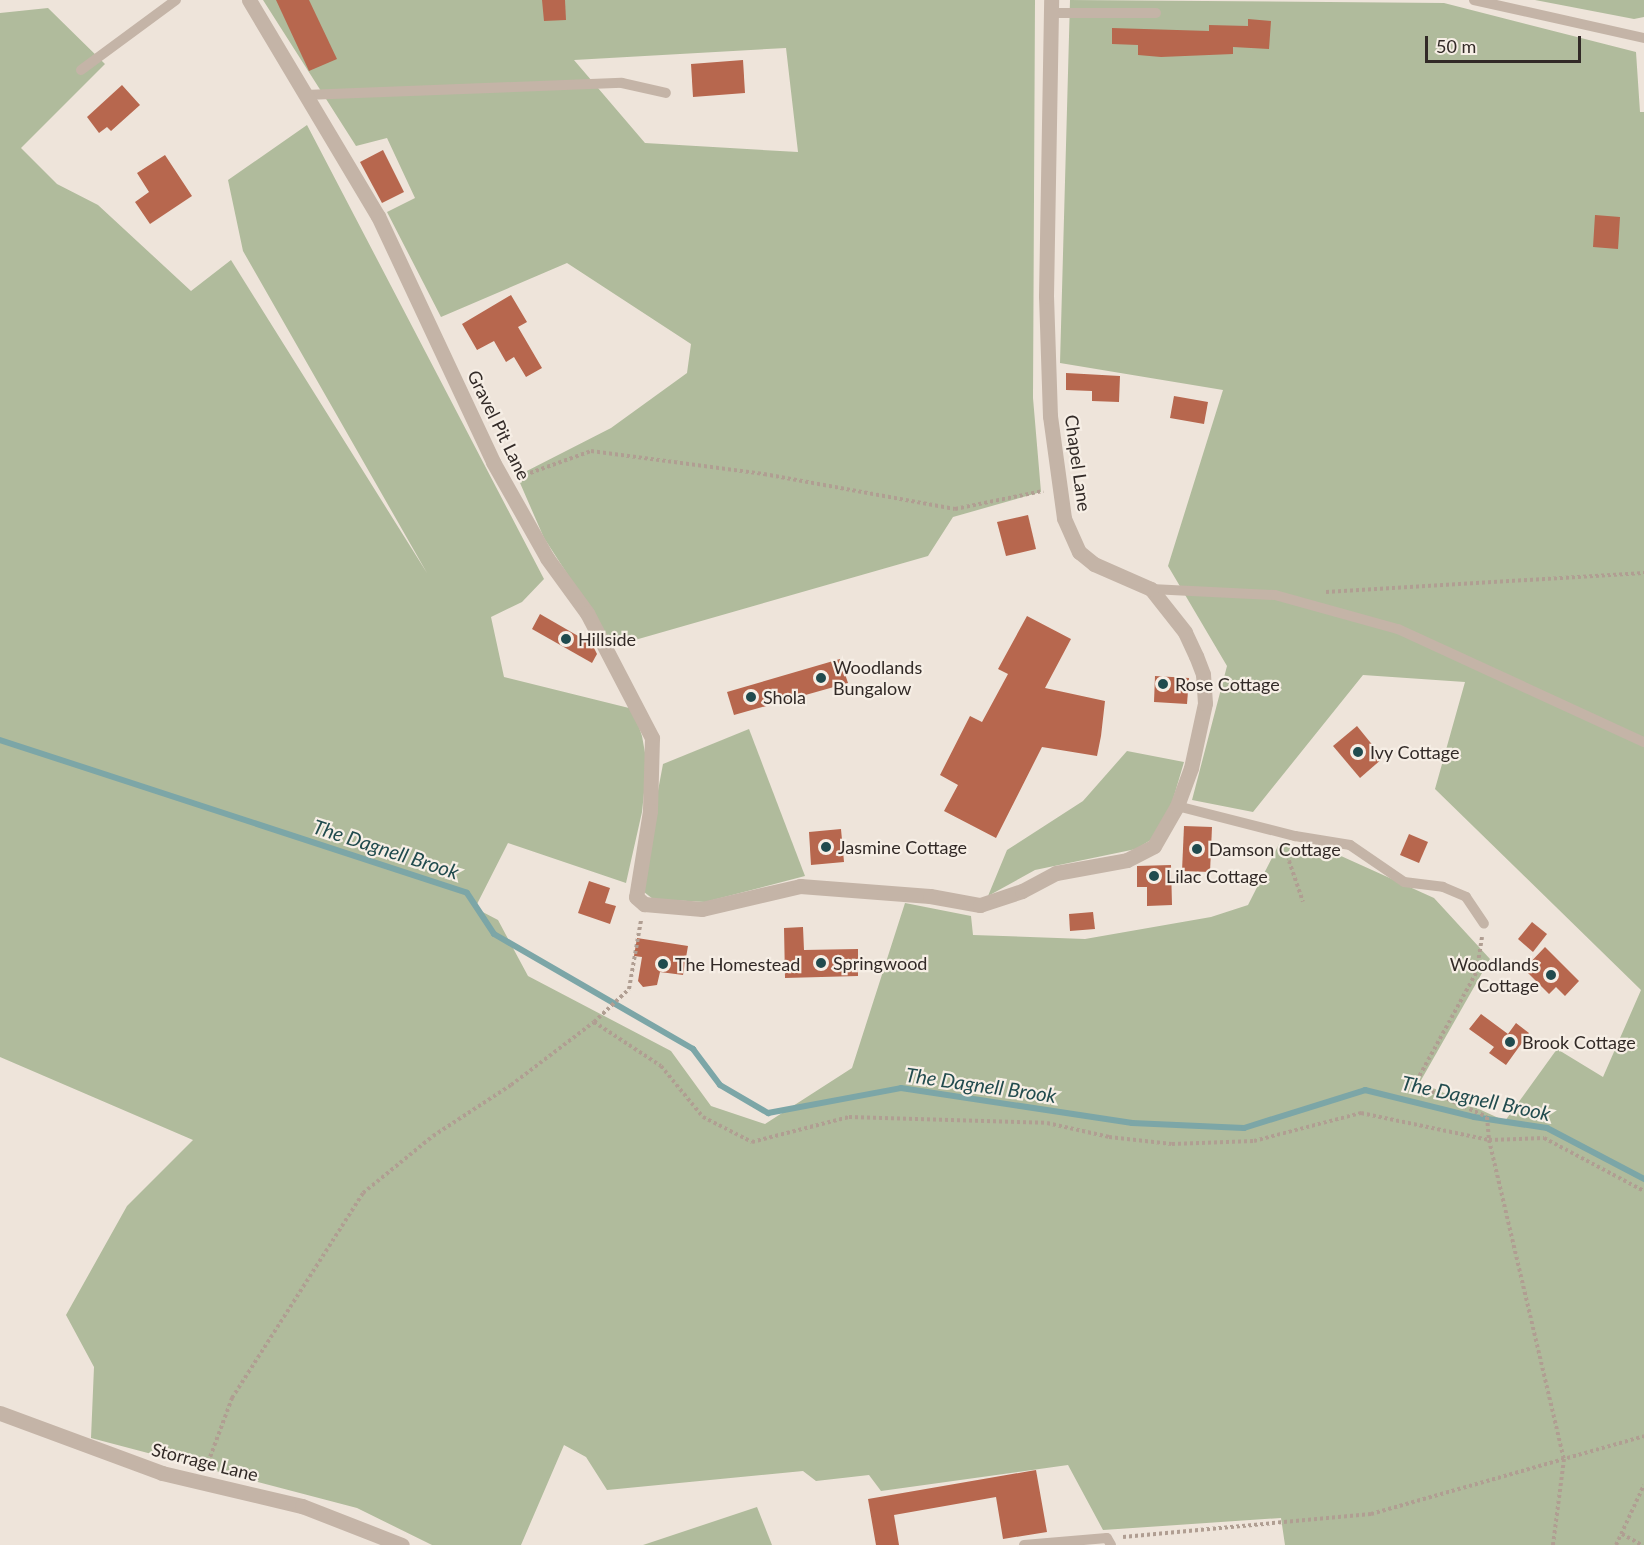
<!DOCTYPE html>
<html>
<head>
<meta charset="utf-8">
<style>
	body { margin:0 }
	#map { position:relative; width:1644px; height:1545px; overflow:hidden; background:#eee4da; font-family:Lato,sans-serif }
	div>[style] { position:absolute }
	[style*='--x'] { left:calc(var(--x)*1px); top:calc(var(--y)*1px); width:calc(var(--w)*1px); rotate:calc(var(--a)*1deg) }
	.green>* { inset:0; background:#b0bb9c }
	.stream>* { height:6px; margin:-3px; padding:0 3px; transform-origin:3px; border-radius:3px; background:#7ca6a7 }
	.building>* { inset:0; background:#b7674e }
	.path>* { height:4px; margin-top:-2px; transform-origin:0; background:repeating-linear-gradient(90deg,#b09e92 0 3px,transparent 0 6px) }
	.service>* { height:10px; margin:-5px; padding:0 5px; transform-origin:5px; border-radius:5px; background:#c4b4a7 }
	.minor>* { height:15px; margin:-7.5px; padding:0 7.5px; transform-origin:7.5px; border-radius:7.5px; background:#c4b4a7 }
	.dots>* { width:16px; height:16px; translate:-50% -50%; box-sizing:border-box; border:3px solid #f6eee5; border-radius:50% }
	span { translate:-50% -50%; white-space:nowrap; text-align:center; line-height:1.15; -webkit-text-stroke:4.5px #f6eee5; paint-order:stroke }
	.street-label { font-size:18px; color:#322a27 }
	.poi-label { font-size:18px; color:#322a27 }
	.left { translate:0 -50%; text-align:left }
	.right { translate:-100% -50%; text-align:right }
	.water-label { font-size:20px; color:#214b4e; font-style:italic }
	.scale { position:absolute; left:1425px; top:36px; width:156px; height:27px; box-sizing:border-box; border:3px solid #322a27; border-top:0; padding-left:8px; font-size:18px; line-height:21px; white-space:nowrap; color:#322a27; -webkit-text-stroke:4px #f6eee5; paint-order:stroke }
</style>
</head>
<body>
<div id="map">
	<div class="green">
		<div style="clip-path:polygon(evenodd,263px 0,1035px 0,1033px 398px,1041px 492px,953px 517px,928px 556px,614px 646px,544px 538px,517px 476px,611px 428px,687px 373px,691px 344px,567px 263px,441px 317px,387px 212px,415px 198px,387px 138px,356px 146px,263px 0,786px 48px,798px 152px,645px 143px,574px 60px,786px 48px)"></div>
		<div style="clip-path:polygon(1070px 0,1444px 3px,1636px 52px,1640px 112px,1644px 112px,1644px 1545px,1285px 1545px,1281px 1518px,1103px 1530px,1068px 1465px,881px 1491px,869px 1475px,816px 1481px,803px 1471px,607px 1490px,586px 1457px,564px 1445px,521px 1545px,432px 1545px,357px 1508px,91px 1438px,94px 1367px,66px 1315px,127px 1206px,193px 1140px,0 1057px,0 13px,48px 8px,105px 64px,21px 148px,57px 184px,98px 205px,191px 291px,231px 260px,427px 573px,243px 251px,228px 180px,307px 125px,544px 579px,522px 602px,491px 617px,504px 677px,633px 709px,642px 736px,647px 764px,642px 812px,626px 883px,508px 843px,475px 908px,498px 920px,528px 976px,671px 1051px,711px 1106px,765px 1124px,852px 1068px,905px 903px,971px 916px,973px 935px,1085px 939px,1211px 917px,1248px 905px,1279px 844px,1341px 856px,1434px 898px,1490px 959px,1420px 1082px,1505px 1121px,1557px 1049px,1603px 1077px,1641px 990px,1435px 789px,1465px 682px,1363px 675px,1253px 812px,1192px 800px,1227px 666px,1168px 566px,1223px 390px,1060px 363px)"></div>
		<div style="clip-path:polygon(1535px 0,1644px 0,1644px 17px,1634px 19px)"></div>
		<div style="clip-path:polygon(749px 729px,805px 876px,705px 902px,653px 899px,644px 892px,641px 881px,663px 764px)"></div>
		<div style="clip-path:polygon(1127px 751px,1184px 762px,1169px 813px,1154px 838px,1136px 849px,1035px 870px,988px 896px,1007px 850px,1083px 801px)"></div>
		<div style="clip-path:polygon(757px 1507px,772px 1545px,643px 1545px)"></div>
	</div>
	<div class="stream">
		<div style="--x:0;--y:740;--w:491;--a:18.1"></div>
		<div style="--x:467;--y:893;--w:49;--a:56.6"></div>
		<div style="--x:494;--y:934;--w:230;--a:30"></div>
		<div style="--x:693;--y:1049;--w:45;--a:53.1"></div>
		<div style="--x:720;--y:1085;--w:56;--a:30.3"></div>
		<div style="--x:768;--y:1113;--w:135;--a:-10.6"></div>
		<div style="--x:901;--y:1088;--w:234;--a:8.6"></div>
		<div style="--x:1132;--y:1123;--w:112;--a:2.6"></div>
		<div style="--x:1244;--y:1128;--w:127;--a:-17.4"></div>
		<div style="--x:1365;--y:1090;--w:112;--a:13.9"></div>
		<div style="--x:1474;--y:1117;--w:74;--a:8.6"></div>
		<div style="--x:1547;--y:1128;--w:110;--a:27.7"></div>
	</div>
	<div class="building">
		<div style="clip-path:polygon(276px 0,309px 0,337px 59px,309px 71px)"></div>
		<div style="clip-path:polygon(542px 0,565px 0,566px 20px,544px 21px)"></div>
		<div style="clip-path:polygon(1248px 19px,1271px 21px,1269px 49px,1233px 47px,1233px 54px,1161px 57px,1138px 55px,1138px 45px,1112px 44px,1112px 28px,1209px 31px,1209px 25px,1248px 26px)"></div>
		<div style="clip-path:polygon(743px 60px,745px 93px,693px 97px,691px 64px)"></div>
		<div style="clip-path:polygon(122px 85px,140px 105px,111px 131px,107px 127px,99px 133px,87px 117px)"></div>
		<div style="clip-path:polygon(383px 150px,404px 192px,382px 203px,360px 162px)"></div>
		<div style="clip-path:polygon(165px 155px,192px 196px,150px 224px,135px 202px,149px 192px,137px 173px)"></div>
		<div style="clip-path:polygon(1595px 215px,1620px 217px,1618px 249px,1593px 247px)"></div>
		<div style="clip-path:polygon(511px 295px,527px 322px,518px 327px,542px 368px,526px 377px,514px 357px,506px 362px,494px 341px,477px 350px,462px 324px)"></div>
		<div style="clip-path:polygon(1066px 373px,1120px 376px,1119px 402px,1092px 401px,1092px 391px,1066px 390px)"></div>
		<div style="clip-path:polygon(1174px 396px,1208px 402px,1204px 424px,1170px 418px)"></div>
		<div style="clip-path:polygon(1028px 515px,1036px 549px,1006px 556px,997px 522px)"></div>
		<div style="clip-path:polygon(540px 614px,592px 644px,597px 654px,592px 663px,532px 629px)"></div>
		<div style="clip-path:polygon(1027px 616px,1071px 639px,1045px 688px,1105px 701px,1101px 736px,1097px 756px,1042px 747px,996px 838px,944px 811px,958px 785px,940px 775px,970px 716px,982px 722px,1008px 674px,998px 669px)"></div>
		<div style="clip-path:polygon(840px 659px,848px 683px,734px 715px,727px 692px)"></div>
		<div style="clip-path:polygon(1155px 676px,1189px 678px,1187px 704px,1154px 702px)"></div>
		<div style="clip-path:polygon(1357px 726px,1383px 758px,1360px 778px,1333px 746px)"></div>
		<div style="clip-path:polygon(1184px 826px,1212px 827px,1210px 872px,1182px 871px)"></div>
		<div style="clip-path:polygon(841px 829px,844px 862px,811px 865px,809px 832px)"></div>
		<div style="clip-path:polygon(1409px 834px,1428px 842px,1419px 863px,1400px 855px)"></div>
		<div style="clip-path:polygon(1171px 865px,1172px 905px,1147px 906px,1147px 887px,1137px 887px,1137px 866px)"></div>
		<div style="clip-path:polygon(589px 881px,610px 888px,605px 903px,616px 906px,610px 924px,578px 913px)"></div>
		<div style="clip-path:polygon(1093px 912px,1095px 929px,1070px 931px,1069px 914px)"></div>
		<div style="clip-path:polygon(1532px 922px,1547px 934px,1533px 952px,1518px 939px)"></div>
		<div style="clip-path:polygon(803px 927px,804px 950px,858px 949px,858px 976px,785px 978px,784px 928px)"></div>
		<div style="clip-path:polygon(637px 938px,688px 946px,683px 975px,660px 972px,657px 985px,643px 987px,638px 981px,642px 957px,634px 956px)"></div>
		<div style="clip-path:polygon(1545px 947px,1579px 981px,1565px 996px,1556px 987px,1549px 994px,1524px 969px)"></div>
		<div style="clip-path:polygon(1481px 1014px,1508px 1034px,1516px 1023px,1529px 1033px,1506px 1065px,1489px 1053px,1494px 1047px,1469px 1029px)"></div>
		<div style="clip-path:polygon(1036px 1470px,1047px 1532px,1003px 1539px,996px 1497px,894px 1515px,899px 1545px,876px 1545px,868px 1499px)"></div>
	</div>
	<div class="path">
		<div style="--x:519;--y:477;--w:77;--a:-19.9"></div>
		<div style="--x:591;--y:451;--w:175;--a:7.6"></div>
		<div style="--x:764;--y:474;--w:194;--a:10.4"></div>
		<div style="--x:955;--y:509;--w:90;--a:-11.6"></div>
		<div style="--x:1326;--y:592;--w:319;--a:-3.4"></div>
		<div style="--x:1292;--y:848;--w:13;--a:103"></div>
		<div style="--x:1289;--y:861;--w:43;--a:71.1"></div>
		<div style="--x:1482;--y:937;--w:36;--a:99"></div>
		<div style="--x:1476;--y:973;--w:127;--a:118.8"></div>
		<div style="--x:1415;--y:1084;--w:79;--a:24.6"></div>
		<div style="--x:1487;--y:1117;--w:23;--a:85"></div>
		<div style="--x:1489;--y:1140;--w:328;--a:76.8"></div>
		<div style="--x:1564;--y:1459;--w:87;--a:97.3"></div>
		<div style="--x:594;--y:1022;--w:48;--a:-43.3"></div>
		<div style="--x:629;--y:989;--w:70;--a:-80.1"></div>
		<div style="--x:206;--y:1468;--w:75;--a:-69.6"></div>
		<div style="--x:232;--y:1398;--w:243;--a:-57.4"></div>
		<div style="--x:363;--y:1193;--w:90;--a:-39.2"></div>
		<div style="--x:433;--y:1136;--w:93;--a:-33.2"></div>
		<div style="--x:511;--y:1085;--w:104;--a:-37.2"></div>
		<div style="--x:594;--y:1022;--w:80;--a:33.3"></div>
		<div style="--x:661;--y:1066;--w:66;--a:50.5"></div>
		<div style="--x:703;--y:1117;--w:55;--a:27"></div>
		<div style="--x:752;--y:1142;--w:100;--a:-14.5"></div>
		<div style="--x:849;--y:1117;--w:198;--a:1.7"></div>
		<div style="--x:1047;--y:1123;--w:64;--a:12.7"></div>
		<div style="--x:1109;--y:1137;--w:63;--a:6.3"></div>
		<div style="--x:1172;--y:1144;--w:82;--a:-2.1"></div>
		<div style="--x:1254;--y:1141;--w:111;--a:-14.7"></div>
		<div style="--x:1361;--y:1113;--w:131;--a:11.9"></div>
		<div style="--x:1489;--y:1140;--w:55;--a:-2.1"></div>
		<div style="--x:1544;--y:1138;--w:113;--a:27.9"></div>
		<div style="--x:1622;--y:1534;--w:23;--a:29"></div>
		<div style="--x:1123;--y:1537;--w:249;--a:-5.3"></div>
		<div style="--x:1371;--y:1514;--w:284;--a:-15.9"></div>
		<div style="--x:1616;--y:1545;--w:66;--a:-65"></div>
	</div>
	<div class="service">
		<div style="--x:1474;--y:0;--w:174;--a:12.6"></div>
		<div style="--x:1051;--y:13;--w:105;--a:0"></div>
		<div style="--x:81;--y:70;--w:118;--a:-36.4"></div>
		<div style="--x:305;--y:95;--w:317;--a:-2.2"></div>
		<div style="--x:622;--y:83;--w:45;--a:12.8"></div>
		<div style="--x:1151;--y:589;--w:124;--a:2.8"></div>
		<div style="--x:1275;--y:595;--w:128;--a:15.5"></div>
		<div style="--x:1398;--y:629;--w:271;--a:24.7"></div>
		<div style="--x:1177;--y:806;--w:122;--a:14.3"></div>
		<div style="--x:1295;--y:836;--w:56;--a:9.3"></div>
		<div style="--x:1350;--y:845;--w:65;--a:34.4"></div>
		<div style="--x:1404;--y:882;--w:39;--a:7"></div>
		<div style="--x:1443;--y:887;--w:25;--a:23"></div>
		<div style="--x:1466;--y:897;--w:32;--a:56"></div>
		<div style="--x:1024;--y:1545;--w:83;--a:-4.8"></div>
		<div style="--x:1107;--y:1538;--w:8;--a:60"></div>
	</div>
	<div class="minor">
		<div style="--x:249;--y:0;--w:252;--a:59.2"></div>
		<div style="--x:378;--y:216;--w:272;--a:64.9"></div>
		<div style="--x:493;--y:462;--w:110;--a:60.6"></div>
		<div style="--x:547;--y:558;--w:68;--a:54"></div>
		<div style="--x:587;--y:613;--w:141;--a:62.5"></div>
		<div style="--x:652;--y:738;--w:73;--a:91.6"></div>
		<div style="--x:650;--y:811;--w:87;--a:99.2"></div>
		<div style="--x:636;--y:897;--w:11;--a:41"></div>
		<div style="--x:644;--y:904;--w:58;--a:4.9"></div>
		<div style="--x:702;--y:909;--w:101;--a:-13.2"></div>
		<div style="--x:800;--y:886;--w:130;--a:4.4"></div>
		<div style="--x:930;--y:896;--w:51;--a:10.2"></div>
		<div style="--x:980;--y:905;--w:44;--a:-18.4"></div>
		<div style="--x:1022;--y:891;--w:38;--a:-28"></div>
		<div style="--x:1056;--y:873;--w:72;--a:-10.4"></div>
		<div style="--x:1127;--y:860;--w:30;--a:-27"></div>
		<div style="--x:1154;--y:846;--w:46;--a:-60.1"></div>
		<div style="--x:1177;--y:806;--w:40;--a:-69.8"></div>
		<div style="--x:1191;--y:768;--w:66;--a:-77.8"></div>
		<div style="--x:1205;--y:703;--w:29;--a:-94"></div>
		<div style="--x:1203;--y:674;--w:19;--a:-111"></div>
		<div style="--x:1196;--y:656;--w:26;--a:-115"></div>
		<div style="--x:1185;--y:632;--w:55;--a:-128.3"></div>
		<div style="--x:1151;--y:589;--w:62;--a:-156.3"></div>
		<div style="--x:1094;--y:564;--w:19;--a:-141"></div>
		<div style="--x:1079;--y:552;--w:37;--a:-114"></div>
		<div style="--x:1064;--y:518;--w:103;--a:-97.8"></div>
		<div style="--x:1050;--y:416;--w:120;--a:-91.9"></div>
		<div style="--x:1046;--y:296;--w:296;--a:-89"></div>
		<div style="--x:0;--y:1413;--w:173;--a:20.3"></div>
		<div style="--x:162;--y:1473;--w:144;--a:13.3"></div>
		<div style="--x:302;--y:1506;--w:107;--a:21.3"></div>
	</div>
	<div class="dots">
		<div style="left:566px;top:639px;background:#214b4e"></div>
		<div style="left:821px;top:678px;background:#214b4e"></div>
		<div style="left:1163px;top:684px;background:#214b4e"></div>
		<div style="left:751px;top:697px;background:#214b4e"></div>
		<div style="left:1358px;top:752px;background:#214b4e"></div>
		<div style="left:826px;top:847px;background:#214b4e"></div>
		<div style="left:1197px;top:849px;background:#214b4e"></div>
		<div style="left:1154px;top:876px;background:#214b4e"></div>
		<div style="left:821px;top:963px;background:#214b4e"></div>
		<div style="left:663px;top:964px;background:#214b4e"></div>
		<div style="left:1551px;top:975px;background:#214b4e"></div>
		<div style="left:1510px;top:1042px;background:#214b4e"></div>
	</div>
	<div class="street-label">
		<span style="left:499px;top:425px;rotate:64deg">Gravel Pit Lane</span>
		<span style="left:1078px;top:463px;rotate:82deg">Chapel Lane</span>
		<span style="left:205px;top:1462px;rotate:14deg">Storrage Lane</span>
	</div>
	<div class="poi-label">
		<span class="left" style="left:578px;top:639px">Hillside</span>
		<span class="left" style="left:833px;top:678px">Woodlands<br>Bungalow</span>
		<span class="left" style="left:1175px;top:684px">Rose Cottage</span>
		<span class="left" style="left:763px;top:697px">Shola</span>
		<span class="left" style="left:1370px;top:752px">Ivy Cottage</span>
		<span class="left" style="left:838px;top:847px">Jasmine Cottage</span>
		<span class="left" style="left:1209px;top:849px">Damson Cottage</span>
		<span class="left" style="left:1166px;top:876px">Lilac Cottage</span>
		<span class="left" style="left:833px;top:963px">Springwood</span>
		<span class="left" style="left:675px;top:964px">The Homestead</span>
		<span class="right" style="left:1539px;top:975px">Woodlands<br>Cottage</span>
		<span class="left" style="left:1522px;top:1042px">Brook Cottage</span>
	</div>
	<div class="water-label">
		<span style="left:386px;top:849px;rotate:18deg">The Dagnell Brook</span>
		<span style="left:981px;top:1085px;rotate:8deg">The Dagnell Brook</span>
		<span style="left:1476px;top:1098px;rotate:12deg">The Dagnell Brook</span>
	</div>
	<div class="scale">50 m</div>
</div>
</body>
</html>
